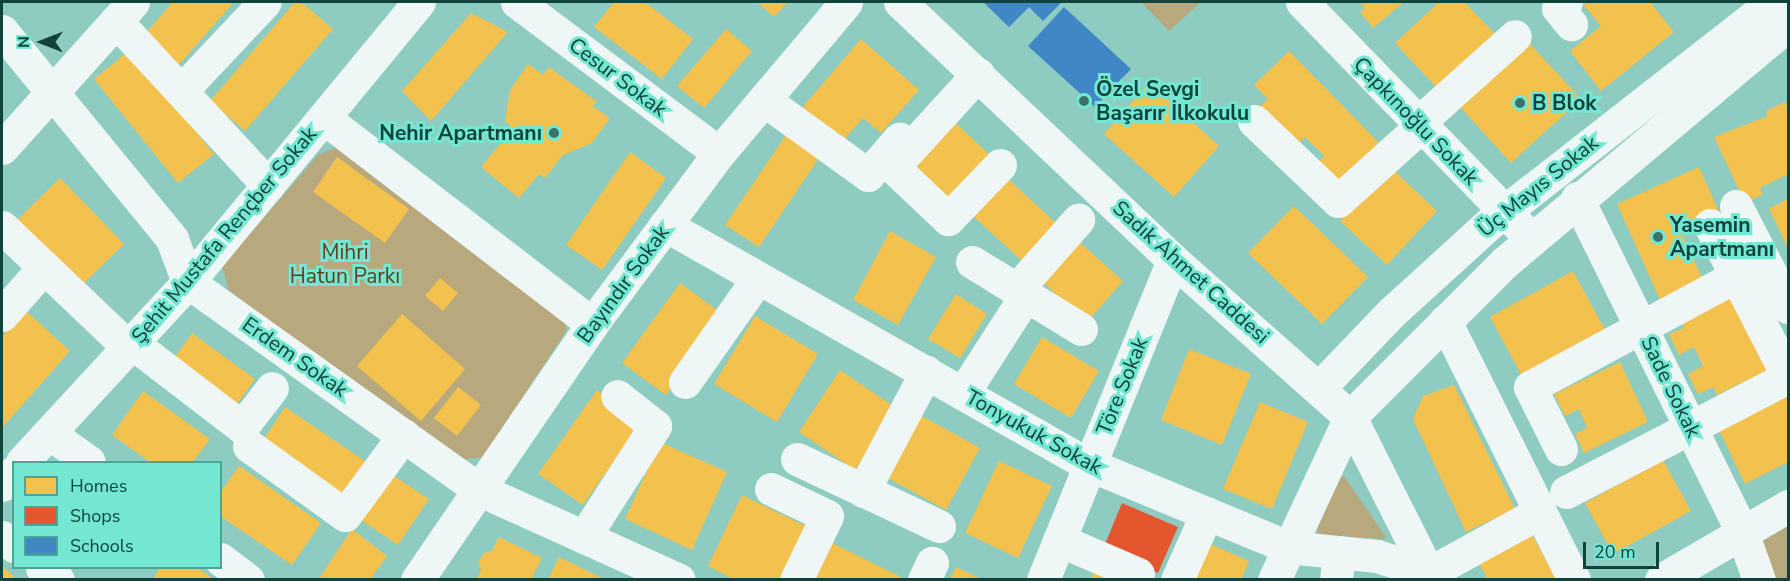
<!DOCTYPE html>
<html>
<head>
<meta charset="utf-8">
<style>
	body { margin:0 }
	#map { position:relative; width:1790px; height:581px; overflow:hidden; background:#8eccc1; font-family:"Nunito Sans",sans-serif }
	div>[style] { position:absolute }
	[style*='--x'] { left:calc(var(--x)*1px); top:calc(var(--y)*1px); width:calc(var(--w)*1px); rotate:calc(var(--a)*1deg) }
	.green>* { inset:0; background:#b7a87d }
	.homes>* { inset:0; background:#f2c14e }
	.shops>* { inset:0; background:#e4572e }
	.schools>* { inset:0; background:#3f88c5 }
	.minor>* { height:33px; margin:-16.5px; padding:0 16.5px; transform-origin:16.5px; border-radius:16.5px; background:#eef7f6 }
	.major>* { height:33px; margin:-16.5px; padding:0 16.5px; transform-origin:16.5px; border-radius:16.5px; background:#eef7f6 }
	.dots>* { width:16px; height:16px; translate:-50% -50%; box-sizing:border-box; border:3px solid #73e7d2; border-radius:50% }
	span { translate:-50% -50%; white-space:nowrap; text-align:center; line-height:1.15; -webkit-text-stroke:6px #73e7d2; paint-order:stroke }
	.street-label { font-size:21px; color:#0f433b }
	.poi-label { font-size:21px; color:#0f433b; font-weight:700 }
	.left { translate:0 -50%; text-align:left }
	.right { translate:-100% -50%; text-align:right }
	.park-label { font-size:21px; color:#643e1b }
	.frame { position:absolute; inset:0; border:3px solid #0f433b; pointer-events:none }
	.legend { position:absolute; left:12px; top:461px; width:210px; height:108px; box-sizing:border-box; background:#73e7d2; border:2px solid #4ba596; margin:0; padding:8px 10px; list-style:none; font-size:18px; color:#0f433b }
	.legend li { display:flex; align-items:center; gap:12px; height:30px }
	.legend b { width:30px; border:2px solid #4ba596 }
	.north { position:absolute; left:12px; top:12px; width:60px; height:60px; -webkit-text-stroke:4px #73e7d2; paint-order:stroke; rotate:270deg; font-size:16px; font-weight:700; line-height:24px; text-align:center; color:#0f433b }
	.north::after { content:''; display:block; margin:auto; width:21px; height:27px; background:#0f433b; clip-path:polygon(50% 0,100% 100%,50% 72%,0 100%) }
	.scale { position:absolute; left:1583px; top:542px; width:76px; height:27px; box-sizing:border-box; border:3px solid #0f433b; border-top:0; padding-left:8px; font-size:18px; line-height:21px; white-space:nowrap; color:#0f433b; -webkit-text-stroke:4px #73e7d2; paint-order:stroke }
</style>
</head>
<body>
<div id="map">
	<div class="green">
		<div style="clip-path:polygon(1141px 2px,1201px 2px,1169px 31px)"></div>
		<div style="clip-path:polygon(339px 146px,562px 314px,567px 330px,483px 457px,458px 460px,229px 291px,222px 266px,318px 155px)"></div>
		<div style="clip-path:polygon(1344px 476px,1385px 536px,1386px 539px,1320px 535px,1317px 530px,1339px 478px)"></div>
		<div style="clip-path:polygon(1788px 526px,1788px 579px,1770px 579px,1763px 556px,1763px 541px)"></div>
	</div>
	<div class="homes">
		<div style="clip-path:polygon(173px 2px,234px 2px,177px 67px,142px 37px)"></div>
		<div style="clip-path:polygon(295px 2px,301px 2px,333px 29px,245px 131px,210px 101px)"></div>
		<div style="clip-path:polygon(614px 2px,645px 2px,693px 39px,662px 79px,594px 27px)"></div>
		<div style="clip-path:polygon(757px 2px,788px 2px,774px 17px)"></div>
		<div style="clip-path:polygon(1359px 2px,1404px 2px,1373px 28px,1360px 12px,1365px 8px)"></div>
		<div style="clip-path:polygon(1439px 2px,1464px 2px,1495px 34px,1437px 88px,1395px 43px)"></div>
		<div style="clip-path:polygon(1581px 2px,1650px 2px,1674px 32px,1601px 91px,1570px 51px,1601px 26px)"></div>
		<div style="clip-path:polygon(471px 13px,508px 32px,431px 121px,402px 91px)"></div>
		<div style="clip-path:polygon(726px 29px,752px 51px,704px 108px,677px 86px)"></div>
		<div style="clip-path:polygon(861px 39px,919px 90px,881px 133px,863px 118px,840px 144px,801px 109px)"></div>
		<div style="clip-path:polygon(1529px 43px,1581px 99px,1511px 163px,1460px 107px)"></div>
		<div style="clip-path:polygon(130px 50px,214px 154px,178px 183px,94px 79px)"></div>
		<div style="clip-path:polygon(1289px 51px,1379px 143px,1333px 189px,1312px 169px,1324px 156px,1305px 137px,1295px 147px,1258px 108px,1268px 99px,1254px 85px)"></div>
		<div style="clip-path:polygon(528px 64px,543px 75px,549px 67px,597px 102px,592px 106px,610px 118px,592px 143px,563px 155px,545px 178px,539px 174px,519px 198px,481px 167px,513px 128px,505px 121px,510px 90px)"></div>
		<div style="clip-path:polygon(1149px 83px,1219px 146px,1174px 197px,1104px 134px)"></div>
		<div style="clip-path:polygon(1785px 102px,1788px 109px,1788px 174px,1760px 188px,1763px 194px,1745px 203px,1714px 137px,1768px 116px,1766px 111px)"></div>
		<div style="clip-path:polygon(946px 114px,995px 160px,954px 202px,906px 157px)"></div>
		<div style="clip-path:polygon(786px 135px,819px 158px,759px 247px,725px 225px)"></div>
		<div style="clip-path:polygon(630px 152px,666px 178px,602px 270px,566px 245px)"></div>
		<div style="clip-path:polygon(337px 157px,409px 209px,385px 243px,313px 192px)"></div>
		<div style="clip-path:polygon(1390px 167px,1437px 211px,1387px 265px,1340px 221px)"></div>
		<div style="clip-path:polygon(1699px 167px,1720px 214px,1681px 232px,1705px 284px,1662px 304px,1617px 204px)"></div>
		<div style="clip-path:polygon(60px 178px,124px 244px,77px 290px,13px 224px)"></div>
		<div style="clip-path:polygon(1007px 178px,1056px 223px,1022px 261px,973px 216px)"></div>
		<div style="clip-path:polygon(1788px 199px,1788px 248px,1769px 209px)"></div>
		<div style="clip-path:polygon(1294px 206px,1368px 277px,1322px 324px,1248px 253px)"></div>
		<div style="clip-path:polygon(890px 231px,936px 257px,898px 325px,853px 300px)"></div>
		<div style="clip-path:polygon(1075px 238px,1123px 281px,1087px 322px,1039px 279px)"></div>
		<div style="clip-path:polygon(1573px 271px,1605px 330px,1522px 376px,1490px 317px)"></div>
		<div style="clip-path:polygon(440px 278px,458px 293px,443px 311px,425px 296px)"></div>
		<div style="clip-path:polygon(680px 283px,724px 315px,666px 395px,622px 363px)"></div>
		<div style="clip-path:polygon(1737px 293px,1772px 368px,1717px 395px,1713px 387px,1698px 394px,1688px 374px,1703px 366px,1694px 347px,1679px 355px,1669px 334px,1684px 328px,1681px 320px)"></div>
		<div style="clip-path:polygon(956px 294px,987px 314px,960px 358px,928px 339px)"></div>
		<div style="clip-path:polygon(25px 310px,70px 351px,2px 428px,2px 337px)"></div>
		<div style="clip-path:polygon(402px 314px,465px 369px,421px 421px,357px 366px)"></div>
		<div style="clip-path:polygon(755px 316px,818px 354px,777px 422px,714px 384px)"></div>
		<div style="clip-path:polygon(192px 333px,255px 379px,230px 414px,167px 368px)"></div>
		<div style="clip-path:polygon(1042px 337px,1099px 371px,1071px 418px,1014px 384px)"></div>
		<div style="clip-path:polygon(1189px 349px,1251px 374px,1222px 445px,1161px 420px)"></div>
		<div style="clip-path:polygon(1620px 362px,1648px 422px,1584px 453px,1575px 434px,1587px 428px,1579px 409px,1565px 416px,1554px 394px)"></div>
		<div style="clip-path:polygon(840px 370px,896px 408px,855px 470px,799px 432px)"></div>
		<div style="clip-path:polygon(1454px 385px,1515px 509px,1466px 532px,1413px 419px,1423px 396px)"></div>
		<div style="clip-path:polygon(458px 387px,481px 405px,457px 436px,434px 418px)"></div>
		<div style="clip-path:polygon(597px 390px,641px 422px,583px 505px,538px 474px)"></div>
		<div style="clip-path:polygon(143px 391px,210px 439px,193px 462px,150px 462px,112px 435px)"></div>
		<div style="clip-path:polygon(1788px 395px,1788px 462px,1745px 484px,1719px 430px)"></div>
		<div style="clip-path:polygon(1260px 402px,1308px 422px,1272px 509px,1223px 489px)"></div>
		<div style="clip-path:polygon(285px 407px,368px 463px,341px 501px,260px 445px)"></div>
		<div style="clip-path:polygon(920px 415px,980px 448px,946px 510px,886px 477px)"></div>
		<div style="clip-path:polygon(660px 442px,727px 472px,692px 550px,625px 519px)"></div>
		<div style="clip-path:polygon(1663px 460px,1691px 511px,1613px 554px,1585px 503px)"></div>
		<div style="clip-path:polygon(999px 461px,1052px 486px,1018px 558px,965px 533px)"></div>
		<div style="clip-path:polygon(239px 466px,321px 523px,292px 565px,220px 516px,220px 493px)"></div>
		<div style="clip-path:polygon(391px 474px,429px 499px,398px 545px,361px 520px)"></div>
		<div style="clip-path:polygon(742px 495px,816px 531px,792px 580px,735px 580px,708px 566px)"></div>
		<div style="clip-path:polygon(352px 529px,387px 556px,370px 580px,318px 580px)"></div>
		<div style="clip-path:polygon(1531px 533px,1557px 580px,1488px 580px,1479px 563px)"></div>
		<div style="clip-path:polygon(499px 537px,542px 558px,531px 580px,476px 580px,481px 570px,478px 563px,484px 553px,492px 551px)"></div>
		<div style="clip-path:polygon(832px 543px,907px 580px,814px 580px)"></div>
		<div style="clip-path:polygon(1210px 544px,1249px 561px,1241px 580px,1184px 580px)"></div>
		<div style="clip-path:polygon(559px 557px,606px 580px,548px 580px)"></div>
		<div style="clip-path:polygon(2px 566px,18px 580px,2px 580px)"></div>
		<div style="clip-path:polygon(1096px 566px,1129px 580px,1090px 580px)"></div>
		<div style="clip-path:polygon(956px 567px,983px 580px,950px 580px)"></div>
		<div style="clip-path:polygon(160px 568px,198px 568px,215px 580px,152px 580px)"></div>
	</div>
	<div class="shops">
		<div style="clip-path:polygon(1122px 503px,1178px 527px,1158px 573px,1103px 549px)"></div>
	</div>
	<div class="schools">
		<div style="clip-path:polygon(983px 2px,1062px 2px,1043px 21px,1029px 7px,1009px 27px)"></div>
		<div style="clip-path:polygon(1064px 7px,1131px 69px,1095px 107px,1028px 46px)"></div>
	</div>
	<div class="minor">
		<div style="--x:517;--y:2;--w:252;--a:36.8"></div>
		<div style="--x:1302;--y:2;--w:313;--a:45.9"></div>
		<div style="--x:1566;--y:2;--w:10;--a:143"></div>
		<div style="--x:1558;--y:8;--w:21;--a:51"></div>
		<div style="--x:116;--y:21;--w:224;--a:47.2"></div>
		<div style="--x:2;--y:31;--w:269;--a:50.7"></div>
		<div style="--x:172;--y:239;--w:46;--a:69.6"></div>
		<div style="--x:188;--y:282;--w:359;--a:35.5"></div>
		<div style="--x:480;--y:490;--w:218;--a:24.3"></div>
		<div style="--x:978;--y:74;--w:126;--a:132.4"></div>
		<div style="--x:893;--y:167;--w:76;--a:43.4"></div>
		<div style="--x:948;--y:219;--w:75;--a:-46.1"></div>
		<div style="--x:181;--y:91;--w:122;--a:-46.7"></div>
		<div style="--x:764;--y:100;--w:128;--a:35.8"></div>
		<div style="--x:868;--y:175;--w:48;--a:-49.3"></div>
		<div style="--x:324;--y:118;--w:338;--a:37.5"></div>
		<div style="--x:1254;--y:121;--w:116;--a:43.6"></div>
		<div style="--x:1338;--y:201;--w:112;--a:-42.1"></div>
		<div style="--x:1418;--y:123;--w:130;--a:-41.9"></div>
		<div style="--x:2;--y:148;--w:196;--a:-48.1"></div>
		<div style="--x:1577;--y:198;--w:373;--a:63.7"></div>
		<div style="--x:1742;--y:532;--w:51;--a:70.5"></div>
		<div style="--x:1736;--y:206;--w:114;--a:62.8"></div>
		<div style="--x:665;--y:225;--w:488;--a:29.5"></div>
		<div style="--x:1090;--y:465;--w:214;--a:22.5"></div>
		<div style="--x:1288;--y:547;--w:89;--a:5.8"></div>
		<div style="--x:1377;--y:556;--w:55;--a:18.1"></div>
		<div style="--x:1429;--y:573;--w:127;--a:-28.8"></div>
		<div style="--x:2;--y:227;--w:174;--a:43.6"></div>
		<div style="--x:972;--y:262;--w:128;--a:31.6"></div>
		<div style="--x:1016;--y:290;--w:94;--a:-48.5"></div>
		<div style="--x:2;--y:315;--w:64;--a:-48.8"></div>
		<div style="--x:1445;--y:321;--w:289;--a:63.5"></div>
		<div style="--x:132;--y:343;--w:138;--a:37.4"></div>
		<div style="--x:242;--y:427;--w:49;--a:-52.4"></div>
		<div style="--x:685;--y:382;--w:127;--a:-54.9"></div>
		<div style="--x:1319;--y:388;--w:105;--a:-46.2"></div>
		<div style="--x:1392;--y:312;--w:134;--a:-42.3"></div>
		<div style="--x:1491;--y:222;--w:358;--a:-38"></div>
		<div style="--x:963;--y:393;--w:117;--a:-57.3"></div>
		<div style="--x:49;--y:433;--w:49;--a:35.9"></div>
		<div style="--x:249;--y:446;--w:118;--a:35.7"></div>
		<div style="--x:345;--y:515;--w:99;--a:-53.6"></div>
		<div style="--x:1561;--y:449;--w:69;--a:-116.6"></div>
		<div style="--x:1530;--y:387;--w:234;--a:-28.3"></div>
		<div style="--x:797;--y:459;--w:157;--a:25.3"></div>
		<div style="--x:22;--y:462;--w:245;--a:-47.3"></div>
		<div style="--x:188;--y:282;--w:363;--a:-50.5"></div>
		<div style="--x:2;--y:485;--w:18;--a:-47"></div>
		<div style="--x:771;--y:489;--w:62;--a:25.7"></div>
		<div style="--x:827;--y:516;--w:71;--a:115.8"></div>
		<div style="--x:863;--y:491;--w:135;--a:-62.1"></div>
		<div style="--x:1566;--y:492;--w:250;--a:-27.4"></div>
		<div style="--x:1788;--y:377;--w:171;--a:-117.2"></div>
		<div style="--x:2;--y:537;--w:15;--a:37"></div>
		<div style="--x:584;--y:537;--w:132;--a:-57.4"></div>
		<div style="--x:655;--y:426;--w:48;--a:-141.7"></div>
		<div style="--x:1059;--y:540;--w:86;--a:23.3"></div>
		<div style="--x:220;--y:559;--w:35;--a:37"></div>
		<div style="--x:42;--y:568;--w:20;--a:37"></div>
		<div style="--x:417;--y:580;--w:310;--a:-55.6"></div>
		<div style="--x:592;--y:324;--w:213;--a:-53.4"></div>
		<div style="--x:719;--y:153;--w:197;--a:-49.9"></div>
		<div style="--x:924;--y:580;--w:19;--a:-65"></div>
		<div style="--x:1043;--y:580;--w:345;--a:-67.9"></div>
		<div style="--x:1177;--y:580;--w:73;--a:-65.9"></div>
		<div style="--x:1274;--y:580;--w:180;--a:-65"></div>
		<div style="--x:1350;--y:417;--w:218;--a:-45"></div>
		<div style="--x:1504;--y:263;--w:371;--a:-40"></div>
		<div style="--x:1336;--y:580;--w:28;--a:-84"></div>
		<div style="--x:1661;--y:580;--w:147;--a:-30.2"></div>
	</div>
	<div class="major">
		<div style="--x:900;--y:2;--w:376;--a:43.4"></div>
		<div style="--x:1173;--y:260;--w:237;--a:41.6"></div>
		<div style="--x:1350;--y:417;--w:182;--a:63.3"></div>
	</div>
	<div class="dots">
		<div style="left:1084px;top:101px;background:#3b736a"></div>
		<div style="left:1520px;top:103px;background:#3b736a"></div>
		<div style="left:554px;top:133px;background:#3b736a"></div>
		<div style="left:1658px;top:237px;background:#3b736a"></div>
	</div>
	<div class="street-label">
		<span style="left:618px;top:77px;rotate:37deg">Cesur Sokak</span>
		<span style="left:1416px;top:121px;rotate:46deg">Çapkınoğlu Sokak</span>
		<span style="left:1538px;top:186px;rotate:-39deg">Üç Mayıs Sokak</span>
		<span style="left:224px;top:235px;rotate:-50deg">Şehit Mustafa Rençber Sokak</span>
		<span style="left:1191px;top:272px;rotate:42deg">Sadık Ahmet Caddesi</span>
		<span style="left:623px;top:284px;rotate:-54deg">Bayındır Sokak</span>
		<span style="left:295px;top:357px;rotate:35deg">Erdem Sokak</span>
		<span style="left:1122px;top:386px;rotate:-68deg">Töre Sokak</span>
		<span style="left:1671px;top:387px;rotate:64deg">Sade Sokak</span>
		<span style="left:1034px;top:432px;rotate:29deg">Tonyukuk Sokak</span>
	</div>
	<div class="poi-label">
		<span class="left" style="left:1096px;top:101px">Özel Sevgi<br>Başarır İlkokulu</span>
		<span class="left" style="left:1532px;top:103px">B Blok</span>
		<span class="right" style="left:542px;top:133px">Nehir Apartmanı</span>
		<span class="left" style="left:1670px;top:237px">Yasemin<br>Apartmanı</span>
	</div>
	<div class="park-label">
		<span style="left:345px;top:264px">Mihri<br>Hatun Parkı</span>
	</div>
	<div class="frame"></div>
	<ul class="legend">
	<li><b style="height:16px;background:#f2c14e"></b>Homes</li>
	<li><b style="height:16px;background:#e4572e"></b>Shops</li>
	<li><b style="height:16px;background:#3f88c5"></b>Schools</li>
	</ul>
	<div class="north">N</div>
	<div class="scale">20 m</div>
</div>
</body>
</html>
